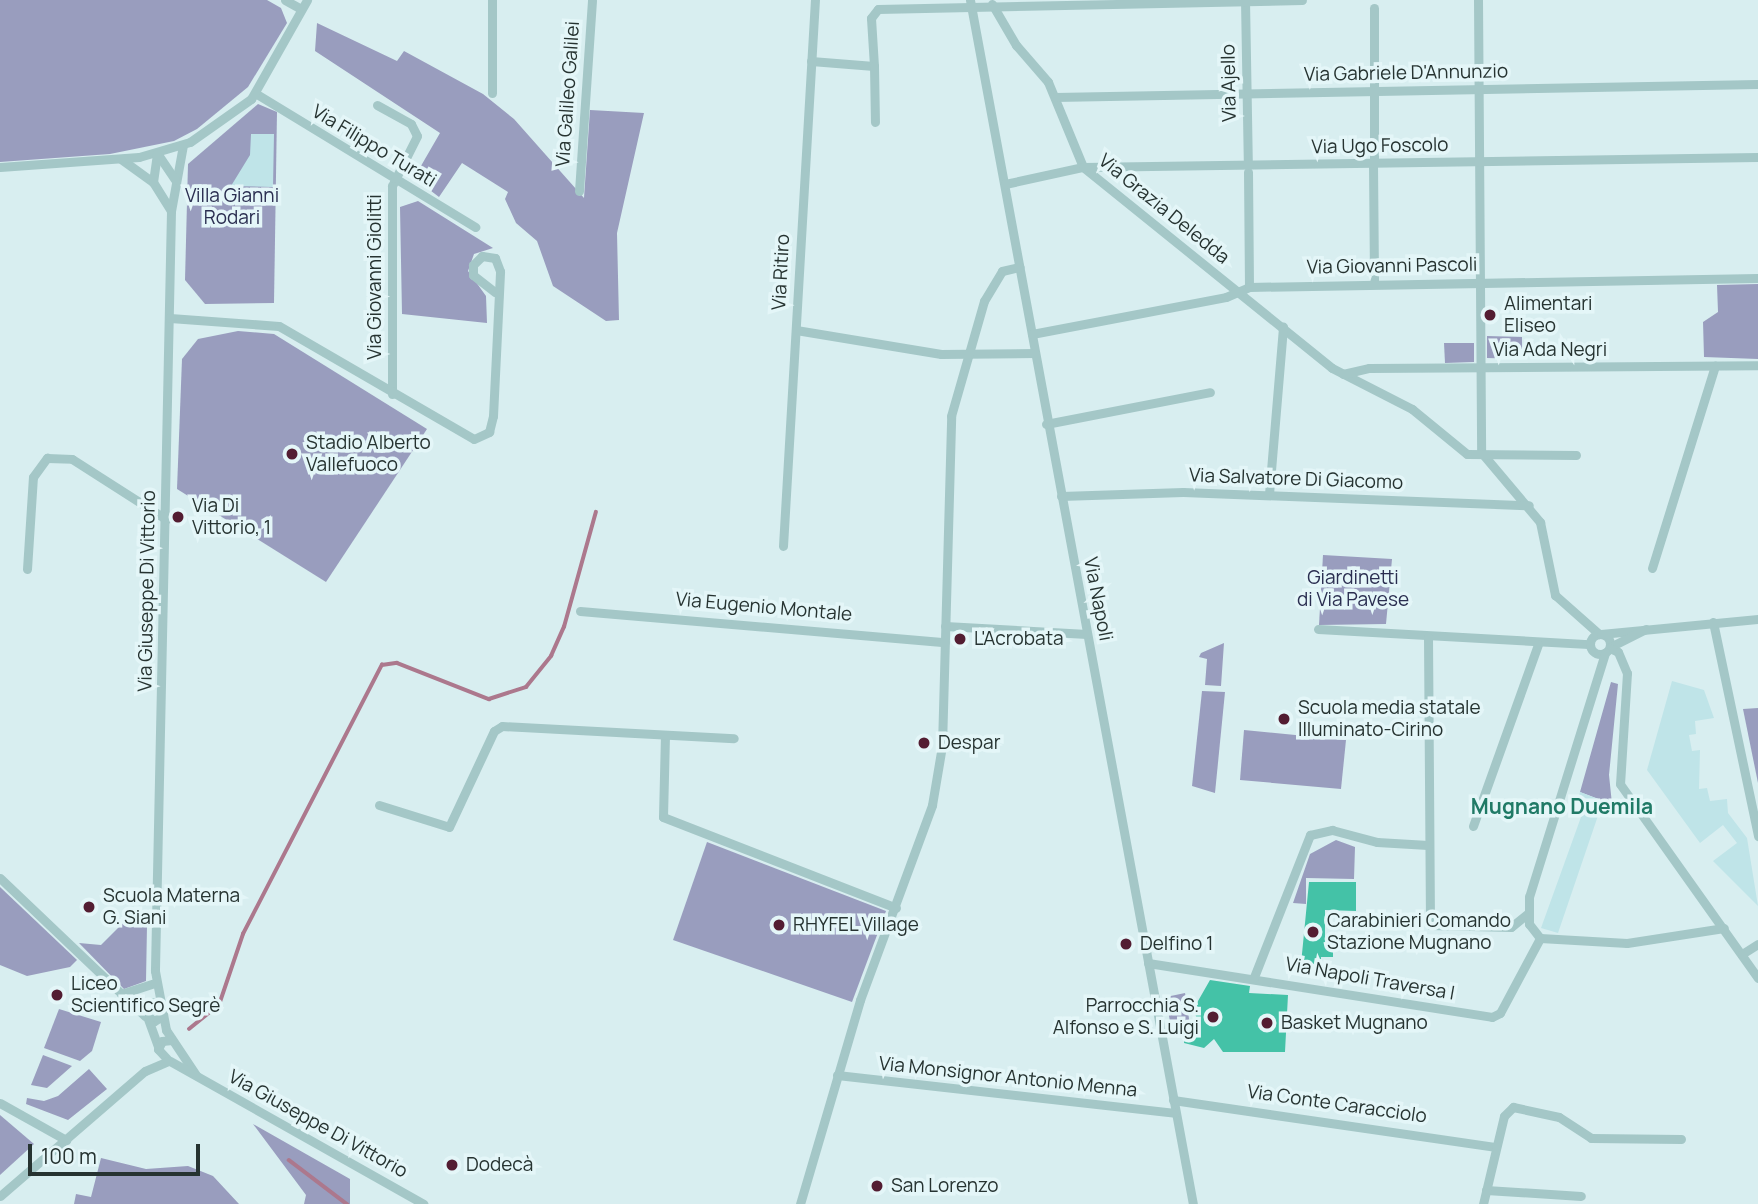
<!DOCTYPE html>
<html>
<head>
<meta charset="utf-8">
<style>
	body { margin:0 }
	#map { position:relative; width:1758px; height:1204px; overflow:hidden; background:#d8eef0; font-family:Manrope,sans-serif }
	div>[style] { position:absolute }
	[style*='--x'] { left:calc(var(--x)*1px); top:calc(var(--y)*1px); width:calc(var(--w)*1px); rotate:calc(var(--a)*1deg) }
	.green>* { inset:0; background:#999dbe }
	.plaza>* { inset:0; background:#bfe4e8 }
	.stream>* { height:3.5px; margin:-1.75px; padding:0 1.75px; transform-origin:1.75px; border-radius:1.75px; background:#ac788d }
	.building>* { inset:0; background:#44c2a7 }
	.minor>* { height:9px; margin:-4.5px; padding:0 4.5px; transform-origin:4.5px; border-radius:4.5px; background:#a4c7c7 }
	.minor>.ring { margin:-4.5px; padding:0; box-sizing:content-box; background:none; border:9px solid #a4c7c7; border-radius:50% }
	.dots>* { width:19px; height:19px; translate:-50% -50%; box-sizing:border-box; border:4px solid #e4f6f8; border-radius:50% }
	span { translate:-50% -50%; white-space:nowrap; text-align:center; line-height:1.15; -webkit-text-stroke:7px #e4f6f8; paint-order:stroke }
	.street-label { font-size:19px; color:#263331 }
	.park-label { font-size:19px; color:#2a2e50 }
	.poi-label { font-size:19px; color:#263331 }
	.left { translate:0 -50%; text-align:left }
	.right { translate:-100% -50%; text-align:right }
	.neighbourhood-label { font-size:21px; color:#207a66; font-weight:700 }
	.scale { position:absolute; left:28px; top:1144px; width:172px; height:32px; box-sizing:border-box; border:4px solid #263331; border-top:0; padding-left:9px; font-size:21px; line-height:24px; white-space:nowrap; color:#263331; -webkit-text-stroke:5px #e4f6f8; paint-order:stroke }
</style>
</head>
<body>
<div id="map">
	<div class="green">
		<div style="clip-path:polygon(0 0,267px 0,281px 8px,287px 23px,248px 87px,197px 129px,174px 141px,110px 154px,0 162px)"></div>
		<div style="clip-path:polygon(317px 23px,397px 61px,404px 51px,483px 94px,514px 119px,584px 198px,590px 110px,644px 113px,617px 233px,619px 320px,606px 321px,553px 286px,537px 241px,516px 223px,505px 199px,508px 192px,462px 163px,439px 197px,414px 178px,440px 133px,315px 51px)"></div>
		<div style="clip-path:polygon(258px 104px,277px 112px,274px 303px,205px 304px,185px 280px,188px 164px)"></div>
		<div style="clip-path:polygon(418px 201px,493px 248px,474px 254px,468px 271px,486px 296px,487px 323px,402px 314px,400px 207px)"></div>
		<div style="clip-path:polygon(1758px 284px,1758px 359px,1704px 357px,1703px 322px,1718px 312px,1717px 285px)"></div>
		<div style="clip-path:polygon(238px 331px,274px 334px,427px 429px,326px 582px,177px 489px,182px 359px,198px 339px)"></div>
		<div style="clip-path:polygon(1487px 336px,1522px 337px,1522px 359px,1487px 358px)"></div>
		<div style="clip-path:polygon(1444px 343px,1474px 343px,1474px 362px,1445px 363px)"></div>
		<div style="clip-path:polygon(1323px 555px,1392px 559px,1386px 624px,1319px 625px)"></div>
		<div style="clip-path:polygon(1224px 643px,1221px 686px,1205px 685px,1207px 659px,1199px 657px,1201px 653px)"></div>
		<div style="clip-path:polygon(1611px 682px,1618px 684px,1609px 775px,1612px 804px,1580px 792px)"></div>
		<div style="clip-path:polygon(1202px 691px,1225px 692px,1215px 793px,1192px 786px)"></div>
		<div style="clip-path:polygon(1758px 708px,1758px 783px,1743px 709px)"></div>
		<div style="clip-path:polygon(1244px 730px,1346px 740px,1341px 789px,1240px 780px)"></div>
		<div style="clip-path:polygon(1336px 840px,1355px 847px,1354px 879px,1306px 878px,1306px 904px,1293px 903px,1310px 854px)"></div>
		<div style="clip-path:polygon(707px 842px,886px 911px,852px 1002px,673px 940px)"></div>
		<div style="clip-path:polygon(0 887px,77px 960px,70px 967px,27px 976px,0 965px)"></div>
		<div style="clip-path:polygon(131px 915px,147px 926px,146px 981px,124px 989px,79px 943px,101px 945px)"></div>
		<div style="clip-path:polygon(1185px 993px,1190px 1025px,1171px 1028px,1166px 997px)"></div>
		<div style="clip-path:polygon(59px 1009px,101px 1022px,92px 1051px,80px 1061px,44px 1048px)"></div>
		<div style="clip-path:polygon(43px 1055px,72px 1066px,47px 1088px,31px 1085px)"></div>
		<div style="clip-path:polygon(89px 1069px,107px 1089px,68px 1120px,26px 1104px,27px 1098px,44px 1101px,58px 1096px)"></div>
		<div style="clip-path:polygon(0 1115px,34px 1144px,0 1175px)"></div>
		<div style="clip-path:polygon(253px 1124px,350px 1179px,350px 1204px,304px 1204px,306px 1195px)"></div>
		<div style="clip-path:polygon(101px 1158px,146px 1169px,188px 1166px,213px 1176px,239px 1204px,74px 1204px,76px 1194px,91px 1197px)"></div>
	</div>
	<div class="plaza">
		<div style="clip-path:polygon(251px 134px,274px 134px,273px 187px,231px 186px,250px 155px)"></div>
		<div style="clip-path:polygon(1672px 681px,1704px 690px,1714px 718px,1695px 721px,1696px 734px,1689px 735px,1692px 751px,1700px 750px,1699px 789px,1707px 788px,1710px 801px,1727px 799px,1728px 813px,1747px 838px,1758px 906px,1713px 861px,1737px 843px,1723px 825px,1700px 843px,1647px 770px)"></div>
		<div style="clip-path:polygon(1580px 792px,1603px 801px,1558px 933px,1541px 928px,1585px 806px,1577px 803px)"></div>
	</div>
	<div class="stream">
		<div style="--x:189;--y:1029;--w:38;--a:-39"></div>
		<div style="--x:219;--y:1005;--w:75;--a:-71.3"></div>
		<div style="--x:243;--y:934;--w:303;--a:-62.7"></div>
		<div style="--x:382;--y:665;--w:15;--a:-8"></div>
		<div style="--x:397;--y:663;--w:99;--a:21.4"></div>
		<div style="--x:489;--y:699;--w:39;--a:-18"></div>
		<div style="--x:526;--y:687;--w:40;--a:-51"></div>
		<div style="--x:551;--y:656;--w:32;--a:-66"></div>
		<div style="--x:564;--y:627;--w:119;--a:-74.5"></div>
		<div style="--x:289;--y:1160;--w:73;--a:37.2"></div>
	</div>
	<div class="building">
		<div style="clip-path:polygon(1309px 882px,1356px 882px,1356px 911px,1325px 910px,1325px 943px,1333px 943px,1333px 957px,1321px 957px,1321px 964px,1301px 964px)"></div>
		<div style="clip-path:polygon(1210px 980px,1250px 986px,1249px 993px,1288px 995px,1285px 1052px,1223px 1052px,1214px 1039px,1204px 1048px,1184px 1043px,1185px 1031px,1198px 1025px,1194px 1008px)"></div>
	</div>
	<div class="minor">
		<div style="--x:285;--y:0;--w:18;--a:29"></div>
		<div style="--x:970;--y:0;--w:1224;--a:79.51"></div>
		<div style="--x:1245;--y:0;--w:165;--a:89"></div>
		<div style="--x:1478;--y:0;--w:452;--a:89.6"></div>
		<div style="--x:1481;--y:452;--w:92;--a:49.9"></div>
		<div style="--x:1540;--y:522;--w:75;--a:78.4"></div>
		<div style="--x:1555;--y:595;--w:59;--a:41.6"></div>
		<div style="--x:992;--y:4;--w:48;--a:59.7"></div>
		<div style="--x:1016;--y:45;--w:49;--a:49.1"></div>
		<div style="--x:1048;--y:82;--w:92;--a:67.6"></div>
		<div style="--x:1083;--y:167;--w:320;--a:38.9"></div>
		<div style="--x:1332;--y:368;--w:90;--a:27.1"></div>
		<div style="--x:1412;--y:409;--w:71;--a:39.3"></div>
		<div style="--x:1467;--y:454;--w:109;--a:0.5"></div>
		<div style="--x:811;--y:61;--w:63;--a:4.5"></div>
		<div style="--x:874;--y:66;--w:48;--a:-93.6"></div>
		<div style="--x:871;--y:18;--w:11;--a:-52"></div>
		<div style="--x:878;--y:9;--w:424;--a:-1.2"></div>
		<div style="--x:874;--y:66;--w:56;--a:89"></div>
		<div style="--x:255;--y:93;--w:258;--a:31.3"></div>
		<div style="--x:492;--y:93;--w:93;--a:-90"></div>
		<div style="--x:1055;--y:97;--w:703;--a:-1.06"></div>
		<div style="--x:377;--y:105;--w:39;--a:29"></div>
		<div style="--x:411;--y:124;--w:13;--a:63"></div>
		<div style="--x:417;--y:136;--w:56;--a:116.6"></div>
		<div style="--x:392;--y:186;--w:208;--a:90"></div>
		<div style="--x:183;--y:145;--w:67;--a:100.3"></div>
		<div style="--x:171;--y:211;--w:760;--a:91.21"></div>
		<div style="--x:155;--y:971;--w:60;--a:79.4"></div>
		<div style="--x:166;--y:1030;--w:54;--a:56.3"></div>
		<div style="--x:157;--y:153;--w:32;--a:56"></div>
		<div style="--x:121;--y:159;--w:39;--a:36"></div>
		<div style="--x:153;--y:182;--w:34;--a:58"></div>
		<div style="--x:1374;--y:160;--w:152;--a:-90"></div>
		<div style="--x:1373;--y:164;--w:118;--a:89.5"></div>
		<div style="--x:0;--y:167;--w:139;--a:-4.1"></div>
		<div style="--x:139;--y:157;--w:53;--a:-16.4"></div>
		<div style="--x:190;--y:142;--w:75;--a:-35.2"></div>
		<div style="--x:251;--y:99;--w:114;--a:-60.5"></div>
		<div style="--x:1248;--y:172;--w:115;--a:89.5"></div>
		<div style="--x:153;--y:182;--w:29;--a:-82"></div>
		<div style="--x:1005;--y:184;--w:80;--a:-12.3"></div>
		<div style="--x:1083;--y:167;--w:675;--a:-0.85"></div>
		<div style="--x:579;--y:191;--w:191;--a:-86.1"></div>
		<div style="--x:170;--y:318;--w:109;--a:4.2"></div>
		<div style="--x:279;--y:326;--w:225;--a:30.1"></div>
		<div style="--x:474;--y:439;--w:17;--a:-25"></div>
		<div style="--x:489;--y:432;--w:16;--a:-76"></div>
		<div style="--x:493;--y:416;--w:145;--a:-87.2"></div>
		<div style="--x:500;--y:271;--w:14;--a:-111"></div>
		<div style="--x:495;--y:258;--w:13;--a:-171"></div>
		<div style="--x:482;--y:256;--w:13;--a:135"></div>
		<div style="--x:473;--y:265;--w:10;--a:90"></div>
		<div style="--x:473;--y:275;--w:28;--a:38"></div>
		<div style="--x:796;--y:330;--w:147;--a:9.4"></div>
		<div style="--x:941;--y:354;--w:94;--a:-0.6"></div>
		<div style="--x:1032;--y:334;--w:197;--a:-10.8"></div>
		<div style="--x:1226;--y:297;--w:25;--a:-23"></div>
		<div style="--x:1249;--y:287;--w:509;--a:-1.01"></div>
		<div style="--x:1343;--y:374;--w:27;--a:-13"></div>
		<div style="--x:1369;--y:368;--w:389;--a:-0.4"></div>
		<div style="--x:1046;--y:424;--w:167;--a:-11"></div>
		<div style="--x:1269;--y:494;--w:168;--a:-85.2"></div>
		<div style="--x:1061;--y:496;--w:122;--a:-1.9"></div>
		<div style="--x:1183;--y:492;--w:346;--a:2.2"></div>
		<div style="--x:783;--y:546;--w:547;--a:-86.65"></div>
		<div style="--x:1652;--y:568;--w:212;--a:-72.7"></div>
		<div style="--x:27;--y:569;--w:92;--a:-86.3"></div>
		<div style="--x:33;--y:477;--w:24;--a:-54"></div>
		<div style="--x:47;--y:458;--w:25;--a:2"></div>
		<div style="--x:72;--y:459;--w:112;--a:32.6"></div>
		<div style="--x:580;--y:611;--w:366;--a:4.9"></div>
		<div style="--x:1713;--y:622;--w:219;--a:78.1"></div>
		<div style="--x:945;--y:626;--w:142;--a:3.2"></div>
		<div style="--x:1318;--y:629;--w:271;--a:3.2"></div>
		<div class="ring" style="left:1590px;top:634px;width:11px;height:11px"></div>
		<div style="--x:1601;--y:634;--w:158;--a:-5.5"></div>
		<div style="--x:1428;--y:637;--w:288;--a:89.6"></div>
		<div style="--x:1430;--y:925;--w:81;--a:1.4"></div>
		<div style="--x:1511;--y:927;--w:22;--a:-39"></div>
		<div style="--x:1610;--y:647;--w:40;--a:-26.6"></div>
		<div style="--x:1610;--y:648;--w:9;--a:27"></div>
		<div style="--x:1618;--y:652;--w:23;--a:67"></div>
		<div style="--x:1627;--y:673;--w:111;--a:93.6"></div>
		<div style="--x:1620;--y:784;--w:238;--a:54.6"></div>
		<div style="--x:665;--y:735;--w:82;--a:91.4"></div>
		<div style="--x:663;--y:817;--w:250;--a:21.3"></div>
		<div style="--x:379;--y:805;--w:73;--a:17.4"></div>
		<div style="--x:449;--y:827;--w:106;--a:-64.9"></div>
		<div style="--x:494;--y:731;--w:9;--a:-32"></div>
		<div style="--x:502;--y:726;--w:232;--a:3"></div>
		<div style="--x:1473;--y:826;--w:193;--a:-70.3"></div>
		<div style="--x:0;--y:878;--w:200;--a:43.6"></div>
		<div style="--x:1540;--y:938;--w:18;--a:-128"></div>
		<div style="--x:1529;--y:924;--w:27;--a:-90"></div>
		<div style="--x:1529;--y:897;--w:256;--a:-72.7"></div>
		<div style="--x:1540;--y:938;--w:87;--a:3.3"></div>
		<div style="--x:1627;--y:943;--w:98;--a:-8.8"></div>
		<div style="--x:1742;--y:954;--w:19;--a:-32"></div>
		<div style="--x:1148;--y:963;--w:348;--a:8.9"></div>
		<div style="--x:1492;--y:1017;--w:9;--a:-27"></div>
		<div style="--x:1500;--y:1013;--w:85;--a:-61.9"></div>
		<div style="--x:1254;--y:977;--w:153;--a:-68.5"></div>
		<div style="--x:1310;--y:835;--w:23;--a:-13"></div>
		<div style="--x:1332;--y:830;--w:47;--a:14.9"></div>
		<div style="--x:1377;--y:842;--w:51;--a:3.4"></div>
		<div style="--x:121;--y:994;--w:33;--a:-18"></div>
		<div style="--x:161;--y:1003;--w:13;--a:-176"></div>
		<div style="--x:148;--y:1002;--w:12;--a:110"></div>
		<div style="--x:144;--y:1013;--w:13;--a:39"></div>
		<div style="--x:154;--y:1021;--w:10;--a:-29"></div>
		<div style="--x:148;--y:1019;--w:30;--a:70"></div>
		<div style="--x:169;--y:1061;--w:16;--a:-133"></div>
		<div style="--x:158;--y:1049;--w:9;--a:-63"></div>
		<div style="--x:162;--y:1041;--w:10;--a:-6"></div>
		<div style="--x:170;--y:1061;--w:291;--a:29.4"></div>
		<div style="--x:837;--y:1075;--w:340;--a:6.4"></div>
		<div style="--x:1173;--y:1100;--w:325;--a:8.3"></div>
		<div style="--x:0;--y:1103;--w:76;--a:29.3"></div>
		<div style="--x:1486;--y:1190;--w:95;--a:3.6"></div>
		<div style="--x:0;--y:1196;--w:191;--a:-40.8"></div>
		<div style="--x:145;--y:1071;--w:25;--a:-23"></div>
		<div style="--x:800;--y:1204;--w:213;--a:-73.6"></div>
		<div style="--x:860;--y:1000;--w:208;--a:-69.7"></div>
		<div style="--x:932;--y:805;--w:60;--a:-80.4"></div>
		<div style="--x:942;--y:746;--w:330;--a:-88.4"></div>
		<div style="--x:951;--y:416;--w:120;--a:-74"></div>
		<div style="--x:984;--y:301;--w:35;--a:-59"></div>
		<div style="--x:1002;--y:271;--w:18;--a:-13"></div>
		<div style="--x:1483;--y:1204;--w:90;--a:-76.6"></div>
		<div style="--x:1504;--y:1116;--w:13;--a:-45"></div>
		<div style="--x:1513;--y:1107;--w:47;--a:12.3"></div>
		<div style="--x:1559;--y:1117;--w:38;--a:33"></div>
		<div style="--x:1591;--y:1138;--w:90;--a:0.6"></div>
	</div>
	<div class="dots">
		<div style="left:1490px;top:315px;background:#531d32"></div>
		<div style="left:292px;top:454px;background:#531d32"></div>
		<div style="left:178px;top:517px;background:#531d32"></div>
		<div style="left:960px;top:639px;background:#531d32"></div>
		<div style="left:1284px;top:719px;background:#531d32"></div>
		<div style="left:924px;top:743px;background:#531d32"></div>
		<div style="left:89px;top:907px;background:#531d32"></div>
		<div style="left:779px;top:925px;background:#531d32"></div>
		<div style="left:1313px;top:932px;background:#531d32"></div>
		<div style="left:1126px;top:944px;background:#531d32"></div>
		<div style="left:57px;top:995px;background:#531d32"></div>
		<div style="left:1213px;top:1017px;background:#531d32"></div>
		<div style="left:1267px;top:1023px;background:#531d32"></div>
		<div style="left:452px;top:1165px;background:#531d32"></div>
		<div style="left:877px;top:1186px;background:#531d32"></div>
	</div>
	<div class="street-label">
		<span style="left:1406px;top:73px;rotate:-1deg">Via Gabriele D'Annunzio</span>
		<span style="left:1229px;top:83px;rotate:-91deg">Via Ajello</span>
		<span style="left:568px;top:94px;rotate:-86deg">Via Galileo Galilei</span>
		<span style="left:374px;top:146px;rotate:31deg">Via Filippo Turati</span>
		<span style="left:1380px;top:146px;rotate:-1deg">Via Ugo Foscolo</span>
		<span style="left:1164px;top:209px;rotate:39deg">Via Grazia Deledda</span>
		<span style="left:1392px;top:266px;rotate:-1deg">Via Giovanni Pascoli</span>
		<span style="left:781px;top:272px;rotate:-87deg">Via Ritiro</span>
		<span style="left:375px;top:277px;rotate:-90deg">Via Giovanni Giolitti</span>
		<span style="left:1550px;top:350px">Via Ada Negri</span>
		<span style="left:1296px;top:479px;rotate:2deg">Via Salvatore Di Giacomo</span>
		<span style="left:147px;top:591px;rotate:-89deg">Via Giuseppe Di Vittorio</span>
		<span style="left:1098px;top:599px;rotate:79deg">Via Napoli</span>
		<span style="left:764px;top:607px;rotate:5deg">Via Eugenio Montale</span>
		<span style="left:1370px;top:979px;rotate:10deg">Via Napoli Traversa I</span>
		<span style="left:1008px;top:1077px;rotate:6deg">Via Monsignor Antonio Menna</span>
		<span style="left:1337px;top:1104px;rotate:8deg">Via Conte Caracciolo</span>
		<span style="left:318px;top:1124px;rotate:29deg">Via Giuseppe Di Vittorio</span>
	</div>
	<div class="park-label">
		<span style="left:232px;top:207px">Villa Gianni<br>Rodari</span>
		<span style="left:1353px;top:589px">Giardinetti<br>di Via Pavese</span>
	</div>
	<div class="poi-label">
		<span class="left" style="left:1504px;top:315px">Alimentari<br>Eliseo</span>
		<span class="left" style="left:306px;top:454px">Stadio Alberto<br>Vallefuoco</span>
		<span class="left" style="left:192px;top:517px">Via Di<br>Vittorio, 1</span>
		<span class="left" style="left:974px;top:639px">L'Acrobata</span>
		<span class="left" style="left:1298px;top:719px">Scuola media statale<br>Illuminato-Cirino</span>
		<span class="left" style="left:938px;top:743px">Despar</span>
		<span class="left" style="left:103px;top:907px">Scuola Materna<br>G. Siani</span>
		<span class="left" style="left:1327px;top:932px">Carabinieri Comando<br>Stazione Mugnano</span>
		<span class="left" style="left:793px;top:925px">RHYFEL Village</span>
		<span class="left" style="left:1140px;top:944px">Delfino 1</span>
		<span class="left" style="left:71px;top:995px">Liceo<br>Scientifico Segrè</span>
		<span class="right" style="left:1199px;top:1017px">Parrocchia S.<br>Alfonso e S. Luigi</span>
		<span class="left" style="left:1281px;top:1023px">Basket Mugnano</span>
		<span class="left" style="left:466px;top:1165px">Dodecà</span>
		<span class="left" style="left:891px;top:1186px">San Lorenzo</span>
	</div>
	<div class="neighbourhood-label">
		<span style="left:1562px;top:806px">Mugnano Duemila</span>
	</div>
	<div class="scale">100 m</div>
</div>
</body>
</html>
